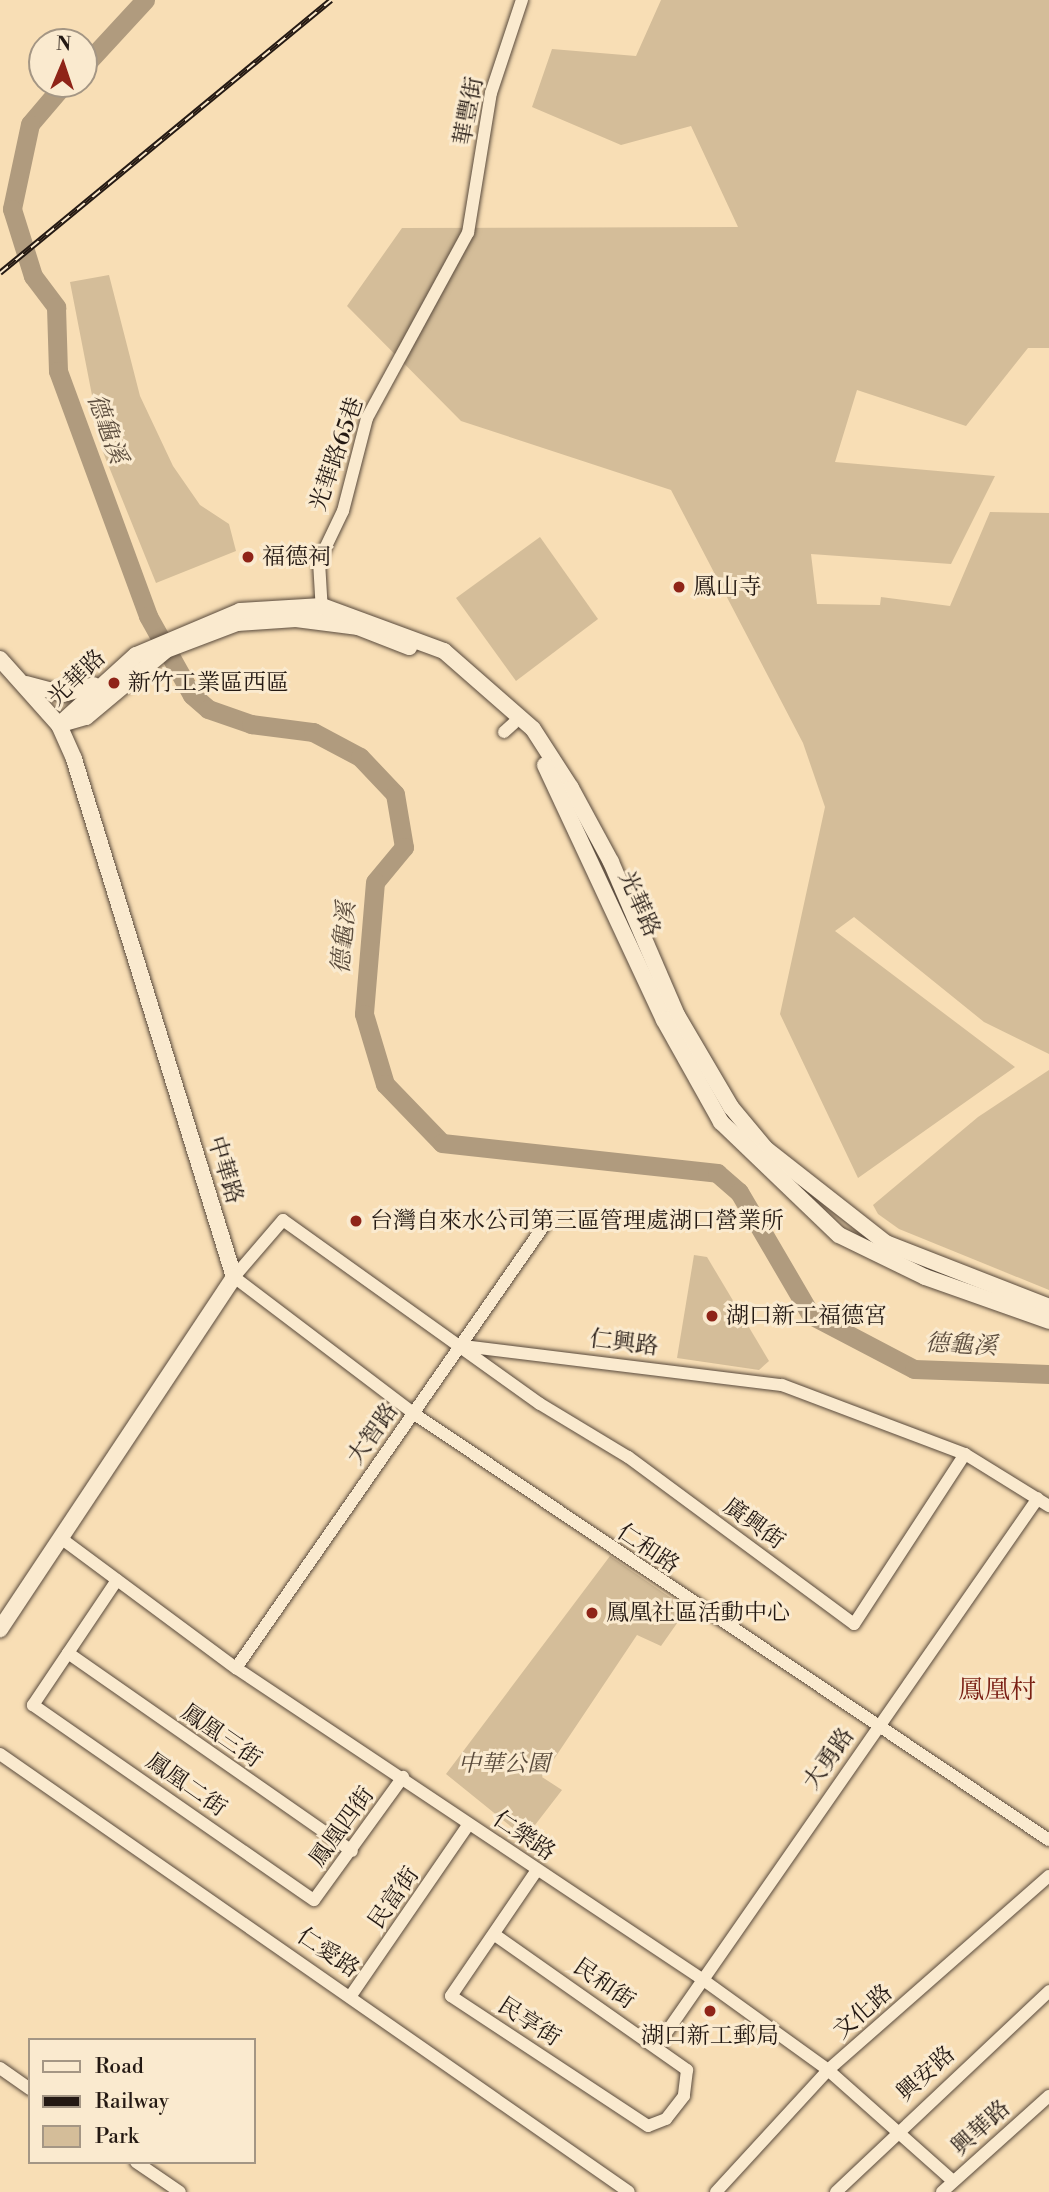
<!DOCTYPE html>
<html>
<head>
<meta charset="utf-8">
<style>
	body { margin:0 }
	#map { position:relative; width:1049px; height:2192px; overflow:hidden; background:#f8deb5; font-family:"Libre Bodoni","Noto Serif TC",serif }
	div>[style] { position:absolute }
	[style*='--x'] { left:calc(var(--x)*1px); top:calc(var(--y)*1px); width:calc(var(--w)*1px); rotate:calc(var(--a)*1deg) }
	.green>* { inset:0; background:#d4bd99 }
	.river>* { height:19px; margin:-9.5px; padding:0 9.5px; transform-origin:9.5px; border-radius:9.5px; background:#b09b7e }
	.roads { filter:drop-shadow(0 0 2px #594a3c) drop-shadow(0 0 2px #594a3c) }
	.minor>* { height:12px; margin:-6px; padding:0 6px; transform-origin:6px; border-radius:6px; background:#faeacf }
	.tertiary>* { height:16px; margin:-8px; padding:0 8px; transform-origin:8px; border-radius:8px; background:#faeacf }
	.rail>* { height:6px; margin-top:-3px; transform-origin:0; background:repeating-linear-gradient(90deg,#faeacf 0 10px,#241913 0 20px); box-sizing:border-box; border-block:2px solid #241913 }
	.dots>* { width:19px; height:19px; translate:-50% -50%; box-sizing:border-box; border:4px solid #faeacf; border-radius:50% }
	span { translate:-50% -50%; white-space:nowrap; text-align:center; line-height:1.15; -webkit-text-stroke:6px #faeacf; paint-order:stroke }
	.street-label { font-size:23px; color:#241913 }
	.poi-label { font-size:23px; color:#241913 }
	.left { translate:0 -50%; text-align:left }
	.park-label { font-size:23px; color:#594a3b; font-style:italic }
	.water-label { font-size:24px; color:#5c4d3e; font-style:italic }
	.quarter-label { font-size:26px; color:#7a1f14 }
	.legend { position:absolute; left:28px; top:2038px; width:228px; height:126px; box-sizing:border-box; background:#faeacf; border:2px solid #a49684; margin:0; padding:9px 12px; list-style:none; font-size:21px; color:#241913 }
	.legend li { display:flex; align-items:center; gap:14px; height:35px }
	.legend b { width:35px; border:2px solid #a49684 }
	.north { position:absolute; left:28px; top:28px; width:70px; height:70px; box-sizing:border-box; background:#faeacf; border:2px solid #a49684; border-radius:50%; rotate:2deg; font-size:19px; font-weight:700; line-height:28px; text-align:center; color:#241913 }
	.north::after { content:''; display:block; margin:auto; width:24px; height:32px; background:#8f2418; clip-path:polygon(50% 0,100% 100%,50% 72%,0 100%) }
</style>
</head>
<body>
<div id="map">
	<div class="green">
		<div style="clip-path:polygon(661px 0,1049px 0,1049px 348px,1028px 348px,966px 426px,857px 390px,835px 462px,995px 476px,951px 564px,811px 554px,817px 604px,880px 605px,881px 597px,950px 606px,990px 512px,1049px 513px,1049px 1054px,984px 1022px,854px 917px,835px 931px,1015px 1067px,858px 1178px,780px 1014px,825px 807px,803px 743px,671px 490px,461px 421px,347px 306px,402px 228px,738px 227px,691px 126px,621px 145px,532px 107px,552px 49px,636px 56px)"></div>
		<div style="clip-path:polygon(109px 275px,140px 396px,173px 466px,200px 505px,229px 524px,236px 551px,156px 583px,103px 452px,70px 282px)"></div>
		<div style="clip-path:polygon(540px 537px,598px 619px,516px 681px,456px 598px)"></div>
		<div style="clip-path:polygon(1049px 1070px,1049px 1290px,899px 1229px,878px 1214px,873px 1205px,978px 1117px)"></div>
		<div style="clip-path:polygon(694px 1255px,707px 1257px,769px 1361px,759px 1370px,677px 1358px)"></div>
		<div style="clip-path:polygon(610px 1556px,687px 1609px,661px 1646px,637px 1635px,542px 1777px,562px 1790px,525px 1838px,446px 1774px)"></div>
	</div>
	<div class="river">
		<div style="--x:84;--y:66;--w:90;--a:-47.3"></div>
		<div style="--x:64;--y:84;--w:52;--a:130.4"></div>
		<div style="--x:30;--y:124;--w:87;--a:102"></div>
		<div style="--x:12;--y:209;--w:70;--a:72.6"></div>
		<div style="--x:33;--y:276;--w:39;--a:53"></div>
		<div style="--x:56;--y:307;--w:64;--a:88.2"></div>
		<div style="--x:58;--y:371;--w:261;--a:69.8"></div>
		<div style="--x:148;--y:616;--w:90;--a:60.9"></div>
		<div style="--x:192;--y:695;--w:21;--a:41"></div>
		<div style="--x:208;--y:709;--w:46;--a:19.2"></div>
		<div style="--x:251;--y:724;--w:63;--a:7.4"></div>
		<div style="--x:313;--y:732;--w:53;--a:28"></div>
		<div style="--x:360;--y:757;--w:51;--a:46.6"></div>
		<div style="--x:395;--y:794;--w:54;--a:80.4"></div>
		<div style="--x:404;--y:847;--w:45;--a:129.6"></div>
		<div style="--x:375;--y:882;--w:132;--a:94.8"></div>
		<div style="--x:364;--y:1014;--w:73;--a:73.3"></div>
		<div style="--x:385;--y:1084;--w:82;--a:46"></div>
		<div style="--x:442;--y:1143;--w:277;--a:6.2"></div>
		<div style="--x:717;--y:1173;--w:29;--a:41"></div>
		<div style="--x:739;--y:1192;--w:143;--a:59.7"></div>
		<div style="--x:811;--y:1315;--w:116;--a:27.7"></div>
		<div style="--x:914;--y:1369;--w:135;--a:2.1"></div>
	</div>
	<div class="roads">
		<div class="minor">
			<div style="--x:322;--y:612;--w:51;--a:-93.4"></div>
			<div style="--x:319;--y:561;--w:55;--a:-64.4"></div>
			<div style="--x:343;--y:511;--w:96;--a:-75.5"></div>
			<div style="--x:367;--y:418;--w:211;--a:-61.4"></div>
			<div style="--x:468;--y:233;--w:142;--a:-80.7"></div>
			<div style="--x:491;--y:93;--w:98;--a:-71.6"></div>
			<div style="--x:504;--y:732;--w:13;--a:-42"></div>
			<div style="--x:463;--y:1346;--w:321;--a:7"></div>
			<div style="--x:782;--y:1385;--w:196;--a:20.7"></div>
			<div style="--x:965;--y:1454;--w:99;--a:31.8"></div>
			<div style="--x:965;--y:1454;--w:203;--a:123.1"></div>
			<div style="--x:854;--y:1624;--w:281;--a:-143.5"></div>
			<div style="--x:628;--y:1457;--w:103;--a:-148.9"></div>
			<div style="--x:540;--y:1404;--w:316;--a:-144.4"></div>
			<div style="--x:283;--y:1220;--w:75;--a:130.7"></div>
			<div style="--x:234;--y:1277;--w:225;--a:37.2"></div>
			<div style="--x:413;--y:1413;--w:766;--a:33.88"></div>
			<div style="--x:62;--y:1539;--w:217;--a:36.6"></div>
			<div style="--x:236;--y:1668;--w:560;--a:33.72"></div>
			<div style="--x:702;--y:1979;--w:155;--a:35.8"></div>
			<div style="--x:828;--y:2070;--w:166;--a:41.6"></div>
			<div style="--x:117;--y:1580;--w:151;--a:123.9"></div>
			<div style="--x:33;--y:1705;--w:342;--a:34.8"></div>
			<div style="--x:314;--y:1900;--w:152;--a:-54.1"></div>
			<div style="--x:68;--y:1653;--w:346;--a:34.9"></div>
			<div style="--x:236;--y:1668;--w:541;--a:-55.16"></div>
			<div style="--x:0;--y:1754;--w:766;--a:34.85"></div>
			<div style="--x:495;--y:1935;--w:235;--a:35.1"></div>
			<div style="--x:687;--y:2070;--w:26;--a:97"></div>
			<div style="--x:684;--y:2096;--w:29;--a:128"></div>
			<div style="--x:666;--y:2119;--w:19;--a:159"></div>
			<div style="--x:648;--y:2126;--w:236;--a:-146.6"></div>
			<div style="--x:451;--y:1996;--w:153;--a:-55.7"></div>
			<div style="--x:352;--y:1994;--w:206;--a:-55.5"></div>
			<div style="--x:657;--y:2046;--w:667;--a:-55.19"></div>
			<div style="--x:0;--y:2068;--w:37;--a:35"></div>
			<div style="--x:136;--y:2162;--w:53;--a:34.3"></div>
			<div style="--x:716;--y:2192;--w:166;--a:-47.4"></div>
			<div style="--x:828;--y:2070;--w:294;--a:-41.3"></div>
			<div style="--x:836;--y:2192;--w:293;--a:-43.3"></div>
			<div style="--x:942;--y:2192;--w:144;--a:-41.9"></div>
		</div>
		<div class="tertiary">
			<div style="--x:0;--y:659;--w:89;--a:48.2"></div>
			<div style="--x:59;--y:725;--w:37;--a:66"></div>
			<div style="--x:74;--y:759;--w:542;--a:72.84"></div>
			<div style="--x:234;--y:1277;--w:423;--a:123.6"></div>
			<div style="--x:26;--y:684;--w:38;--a:15"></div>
			<div style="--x:63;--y:694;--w:32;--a:-16"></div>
			<div style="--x:61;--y:724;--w:26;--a:-16"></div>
			<div style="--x:86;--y:717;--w:104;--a:-39.9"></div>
			<div style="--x:166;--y:650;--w:76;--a:-20.8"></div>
			<div style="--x:237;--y:623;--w:59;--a:-3.9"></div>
			<div style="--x:296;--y:619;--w:63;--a:7.4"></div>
			<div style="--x:358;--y:627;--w:55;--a:21.4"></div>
			<div style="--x:59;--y:725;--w:104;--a:-42.3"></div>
			<div style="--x:136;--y:655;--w:113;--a:-22.9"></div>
			<div style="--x:240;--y:611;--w:82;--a:-3.5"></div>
			<div style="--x:322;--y:606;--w:130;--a:20.2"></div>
			<div style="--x:444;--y:651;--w:118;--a:41.2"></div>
			<div style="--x:533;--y:729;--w:70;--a:57.2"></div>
			<div style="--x:571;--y:788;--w:84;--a:61.6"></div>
			<div style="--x:611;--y:862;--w:167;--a:66.7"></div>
			<div style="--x:677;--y:1015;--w:107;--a:59.6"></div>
			<div style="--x:731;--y:1107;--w:55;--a:50.2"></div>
			<div style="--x:766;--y:1149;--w:152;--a:38.1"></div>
			<div style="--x:886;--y:1243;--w:175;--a:21.4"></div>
			<div style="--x:545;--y:765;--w:281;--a:65"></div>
			<div style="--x:664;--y:1020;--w:117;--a:60.8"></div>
			<div style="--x:721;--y:1122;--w:163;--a:43.8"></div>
			<div style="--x:839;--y:1235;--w:96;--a:26"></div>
			<div style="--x:925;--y:1277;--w:132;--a:19.5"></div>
		</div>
	</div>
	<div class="rail">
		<div style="--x:0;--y:273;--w:429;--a:-39.5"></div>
	</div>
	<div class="dots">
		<div style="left:248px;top:557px;background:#8f2418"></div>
		<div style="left:679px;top:587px;background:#8f2418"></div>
		<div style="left:114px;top:683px;background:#8f2418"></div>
		<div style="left:356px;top:1221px;background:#8f2418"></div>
		<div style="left:712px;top:1316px;background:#8f2418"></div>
		<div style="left:592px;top:1613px;background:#8f2418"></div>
		<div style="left:710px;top:2011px;background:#8f2418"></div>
	</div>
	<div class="street-label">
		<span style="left:469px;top:111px;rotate:-79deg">華豐街</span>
		<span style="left:337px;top:454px;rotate:-71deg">光華路65巷</span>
		<span style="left:77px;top:678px;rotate:-44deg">光華路</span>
		<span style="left:639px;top:904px;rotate:66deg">光華路</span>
		<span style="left:225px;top:1170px;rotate:73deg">中華路</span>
		<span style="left:624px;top:1343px;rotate:7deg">仁興路</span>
		<span style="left:373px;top:1434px;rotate:-55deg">大智路</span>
		<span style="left:754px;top:1524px;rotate:36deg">廣興街</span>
		<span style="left:648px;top:1549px;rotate:34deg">仁和路</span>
		<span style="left:221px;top:1736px;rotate:35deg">鳳凰三街</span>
		<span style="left:829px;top:1759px;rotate:-55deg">大勇路</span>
		<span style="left:186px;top:1785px;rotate:35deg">鳳凰二街</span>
		<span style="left:342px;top:1827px;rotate:-54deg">鳳凰四街</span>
		<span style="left:524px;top:1836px;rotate:34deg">仁樂路</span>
		<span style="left:394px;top:1898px;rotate:-55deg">民富街</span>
		<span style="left:328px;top:1953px;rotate:34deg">仁愛路</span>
		<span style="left:604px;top:1984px;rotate:35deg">民和街</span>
		<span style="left:863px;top:2012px;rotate:-41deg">文化路</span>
		<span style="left:529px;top:2022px;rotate:33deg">民享街</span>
		<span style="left:926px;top:2074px;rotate:-42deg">興安路</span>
		<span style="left:981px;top:2128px;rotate:-42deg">興華路</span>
	</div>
	<div class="poi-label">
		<span class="left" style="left:262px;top:557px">福德祠</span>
		<span class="left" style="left:693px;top:587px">鳳山寺</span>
		<span class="left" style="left:128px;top:683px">新竹工業區西區</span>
		<span class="left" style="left:370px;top:1221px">台灣自來水公司第三區管理處湖口營業所</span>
		<span class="left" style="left:726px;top:1316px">湖口新工福德宮</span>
		<span class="left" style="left:606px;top:1613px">鳳凰社區活動中心</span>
		<span style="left:710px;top:2036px">湖口新工郵局</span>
	</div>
	<div class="park-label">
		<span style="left:504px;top:1764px">中華公園</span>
	</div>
	<div class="water-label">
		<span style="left:106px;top:429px;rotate:70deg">德龜溪</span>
		<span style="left:345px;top:938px;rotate:-85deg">德龜溪</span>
		<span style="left:961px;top:1346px;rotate:3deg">德龜溪</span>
	</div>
	<div class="quarter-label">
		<span style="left:997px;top:1691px">鳳凰村</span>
	</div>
	<ul class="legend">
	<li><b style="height:9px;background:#faeacf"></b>Road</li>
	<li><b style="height:9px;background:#241913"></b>Railway</li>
	<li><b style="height:19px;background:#d4bd99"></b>Park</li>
	</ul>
	<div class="north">N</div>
</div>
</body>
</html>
